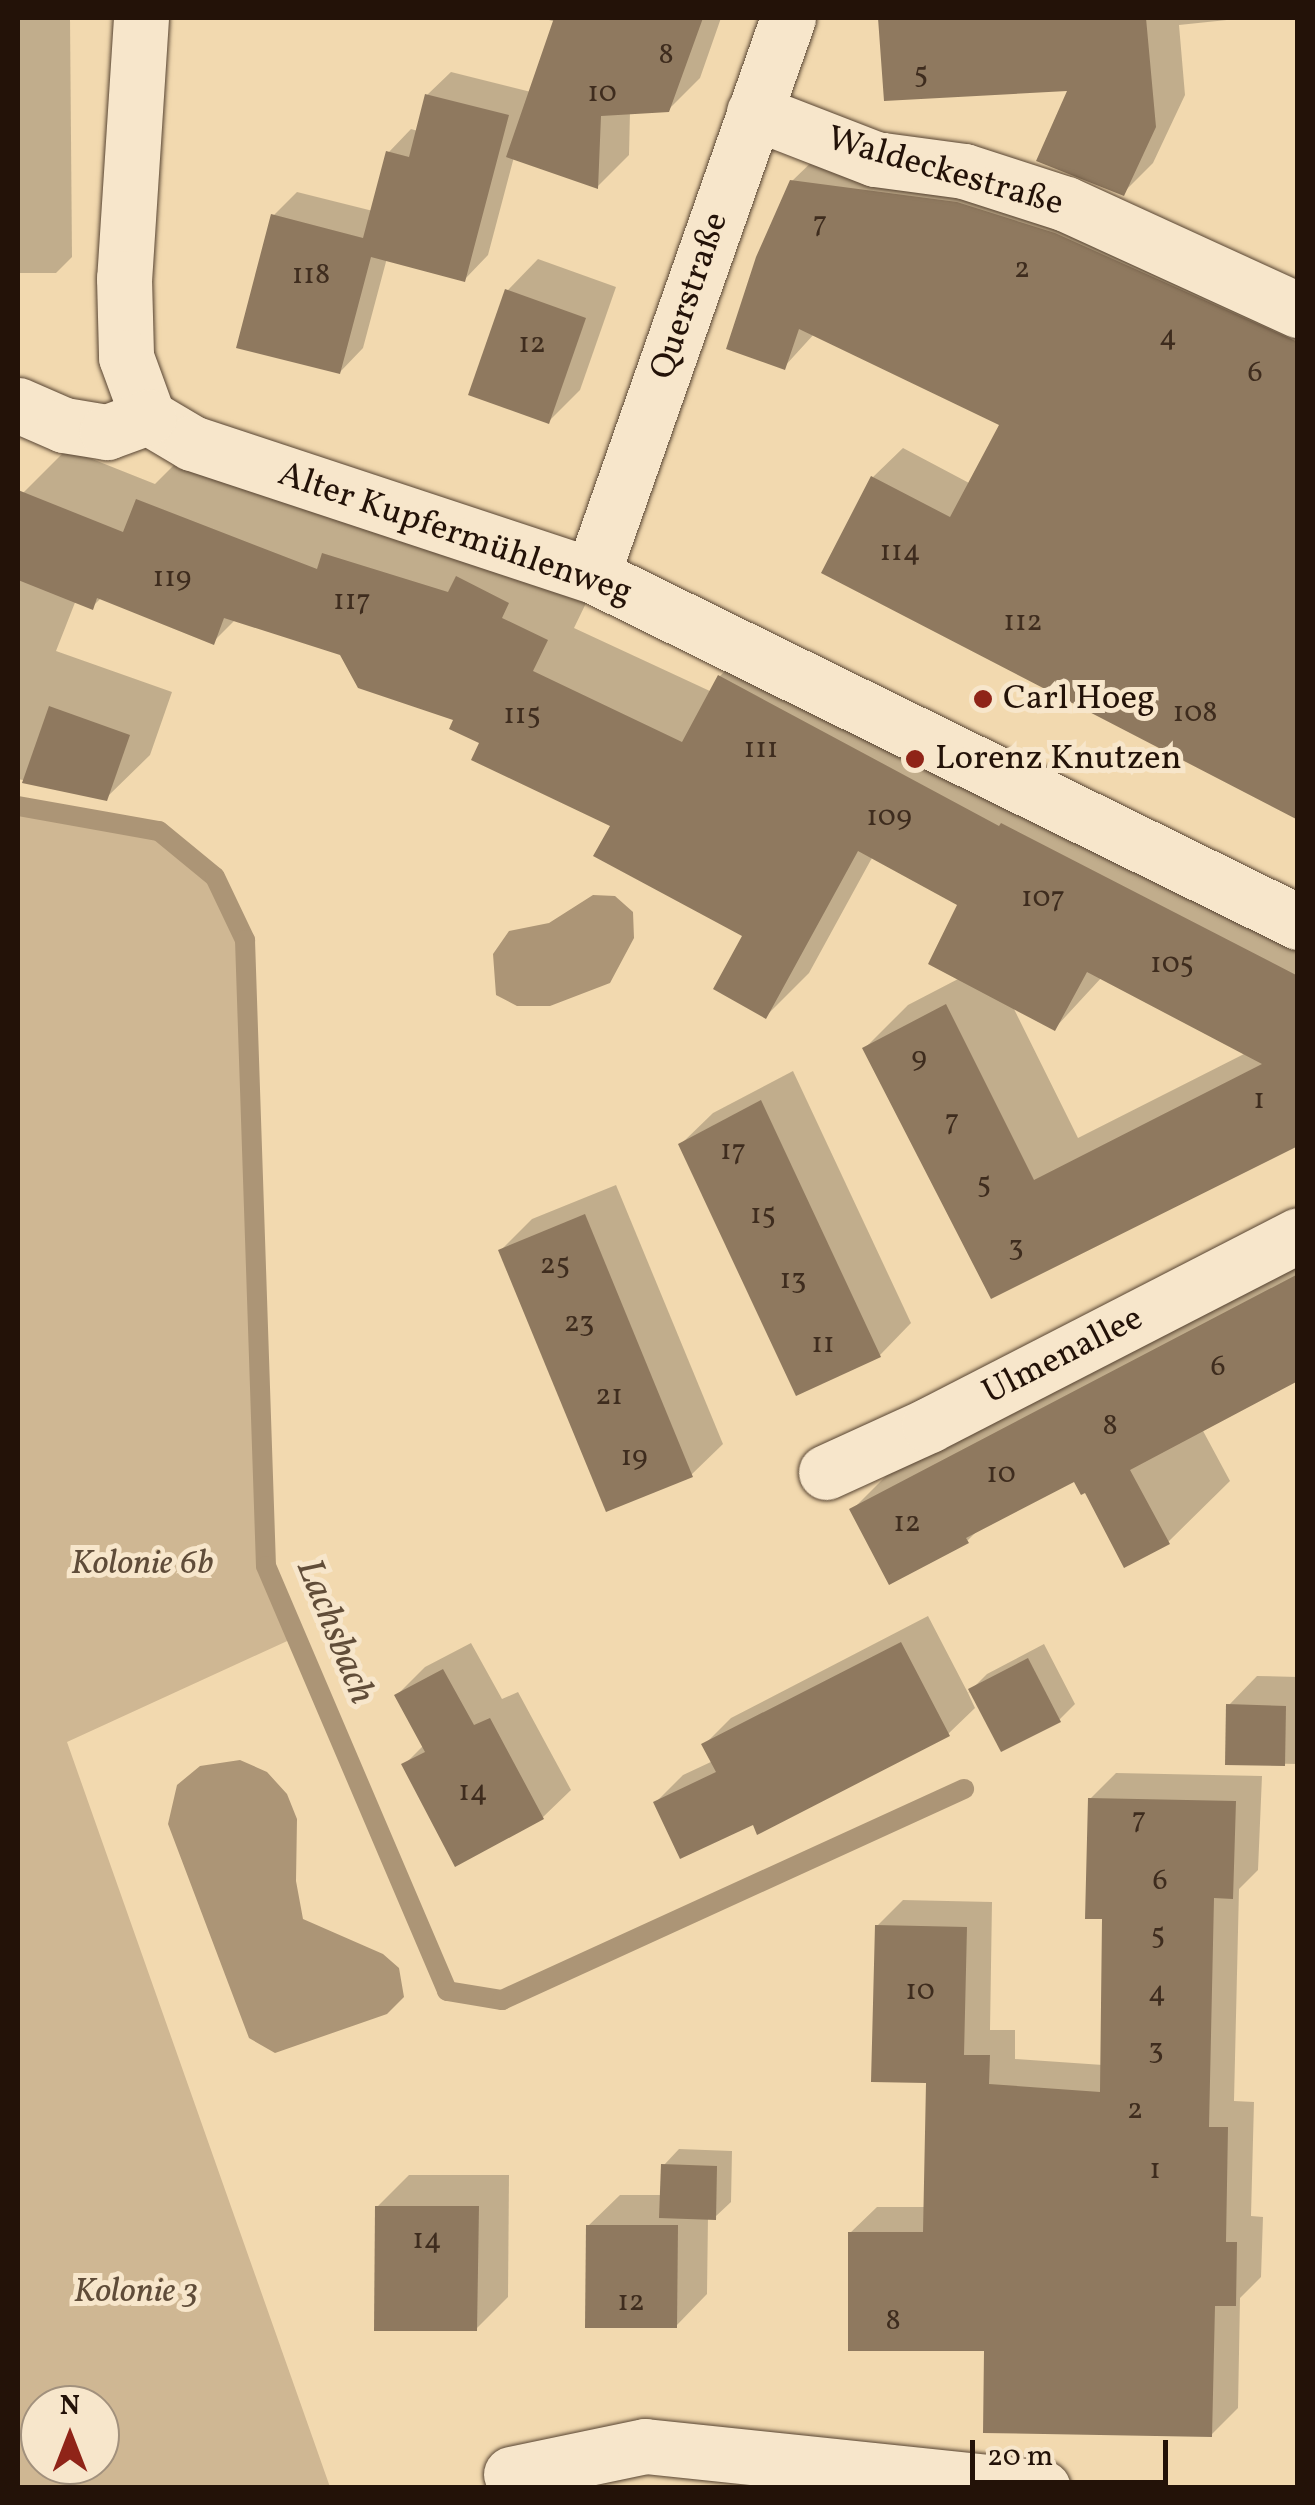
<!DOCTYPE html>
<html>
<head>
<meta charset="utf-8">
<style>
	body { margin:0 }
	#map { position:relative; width:1315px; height:2505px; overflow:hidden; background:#f2d9af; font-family:Vollkorn,serif }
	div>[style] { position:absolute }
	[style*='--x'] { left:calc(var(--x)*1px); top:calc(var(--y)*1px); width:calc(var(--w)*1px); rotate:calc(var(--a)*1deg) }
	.green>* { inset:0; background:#cfb793 }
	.water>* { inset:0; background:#ac9576 }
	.shadow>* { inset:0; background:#0003 }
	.stream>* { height:20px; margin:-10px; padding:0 10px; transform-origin:10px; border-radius:10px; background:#ac9576 }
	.building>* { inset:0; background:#8f795f }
	.roads { filter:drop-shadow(0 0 2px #574432) drop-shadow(0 0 2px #574432) }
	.minor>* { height:55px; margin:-27.5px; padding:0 27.5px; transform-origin:27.5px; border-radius:27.5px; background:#f7e6cb }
	.dots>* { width:28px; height:28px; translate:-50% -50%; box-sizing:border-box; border:5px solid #f7e6cb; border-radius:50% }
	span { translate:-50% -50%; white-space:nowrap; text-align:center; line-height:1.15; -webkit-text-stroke:10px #f7e6cb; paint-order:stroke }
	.number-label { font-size:30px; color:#3e2c1e }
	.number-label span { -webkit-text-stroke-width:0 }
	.street-label { font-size:35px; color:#231208 }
	.poi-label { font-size:35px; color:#231208 }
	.left { translate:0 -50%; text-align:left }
	.park-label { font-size:35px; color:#5f4c39; font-style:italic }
	.water-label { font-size:38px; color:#614d39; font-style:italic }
	.frame { position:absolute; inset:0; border:20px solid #231208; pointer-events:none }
	.north { position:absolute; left:20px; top:2385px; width:100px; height:100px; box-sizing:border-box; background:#f7e6cb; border:2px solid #a2917d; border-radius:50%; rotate:0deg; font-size:28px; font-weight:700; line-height:40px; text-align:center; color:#231208 }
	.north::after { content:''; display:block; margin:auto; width:35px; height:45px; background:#8f2418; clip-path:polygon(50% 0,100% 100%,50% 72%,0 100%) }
	.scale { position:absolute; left:970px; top:2440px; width:198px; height:45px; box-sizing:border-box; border:5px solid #231208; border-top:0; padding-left:12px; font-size:30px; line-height:35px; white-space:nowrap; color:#231208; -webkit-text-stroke:8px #f7e6cb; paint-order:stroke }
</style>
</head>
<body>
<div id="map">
	<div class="green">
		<div style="clip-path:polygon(evenodd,18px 806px,159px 831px,215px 877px,245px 940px,265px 1261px,266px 1566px,296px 1637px,67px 1742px,330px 2487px,18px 2487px,18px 806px,40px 2405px,100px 2405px,100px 2465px,40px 2465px,40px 2405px)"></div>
	</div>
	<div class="water">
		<div style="clip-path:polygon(593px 895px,615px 896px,633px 912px,634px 938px,610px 983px,550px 1006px,517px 1006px,496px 995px,493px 954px,509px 931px,549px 923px)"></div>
		<div style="clip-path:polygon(240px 1760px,267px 1772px,287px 1794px,297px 1819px,296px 1881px,303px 1919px,383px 1954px,399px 1968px,404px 1997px,387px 2014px,275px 2053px,249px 2038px,168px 1824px,177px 1785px,200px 1766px)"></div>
	</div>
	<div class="shadow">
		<div style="clip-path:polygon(18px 18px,70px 18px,72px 257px,56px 273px,18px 273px)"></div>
		<div style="clip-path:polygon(542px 18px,721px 18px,700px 78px,668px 110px,630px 112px,629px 155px,598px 186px,514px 157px,488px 255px,465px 279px,387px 258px,363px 348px,340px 372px,273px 216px,297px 192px,373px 211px,388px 153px,411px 129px,418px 131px,427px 95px,451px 72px,531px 92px,556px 22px)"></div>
		<div style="clip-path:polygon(880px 18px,1246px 18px,1179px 25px,1185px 95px,1153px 163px,1123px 193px,1071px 88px,886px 98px)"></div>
		<div style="clip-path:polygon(822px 152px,1298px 301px,1298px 818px,873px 477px,903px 448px,971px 484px,1003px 424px,815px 333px,784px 367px,792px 181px)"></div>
		<div style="clip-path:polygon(538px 259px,616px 287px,580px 390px,549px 421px,507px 291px)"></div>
		<div style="clip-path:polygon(evenodd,67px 449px,155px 484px,182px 457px,589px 597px,574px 628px,712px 692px,720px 676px,764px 633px,1298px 911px,1298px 1143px,992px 1296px,865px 1048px,908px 1005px,960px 978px,960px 904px,873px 856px,809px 973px,766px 1016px,745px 935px,613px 825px,483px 742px,457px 718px,341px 653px,235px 620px,213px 642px,101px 598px,92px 607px,76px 600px,56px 651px,172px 692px,150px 755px,106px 798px,18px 779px,18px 507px,23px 493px,67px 449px,1102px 977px,1246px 1053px,1078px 1138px,1012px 1005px,1055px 1028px,1102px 977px)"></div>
		<div style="clip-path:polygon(793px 1071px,911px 1323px,880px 1355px,681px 1144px,713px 1113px)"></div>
		<div style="clip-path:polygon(616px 1185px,723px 1444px,691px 1475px,501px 1250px,532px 1219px)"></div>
		<div style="clip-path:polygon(1298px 1249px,1298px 1380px,1202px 1429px,1230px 1481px,1168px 1542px,1075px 1478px,982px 1526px,967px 1541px,852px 1510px,914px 1448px)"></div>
		<div style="clip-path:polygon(928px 1616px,968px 1693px,987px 1674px,1044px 1644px,1075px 1704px,1059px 1720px,972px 1691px,968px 1693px,975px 1708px,948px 1734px,754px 1822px,656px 1802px,683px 1775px,713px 1761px,704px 1745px,731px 1718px)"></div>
		<div style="clip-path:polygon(471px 1643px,502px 1699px,518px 1692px,571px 1790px,543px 1817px,404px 1765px,424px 1745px,397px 1695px,425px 1667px)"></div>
		<div style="clip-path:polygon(1257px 1676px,1298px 1677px,1298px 1764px,1227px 1763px,1228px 1706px)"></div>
		<div style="clip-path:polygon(1116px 1773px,1262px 1776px,1258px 1870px,1239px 1889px,1234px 2101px,1254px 2102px,1251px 2216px,1263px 2217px,1261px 2277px,1240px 2298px,1238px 2408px,1211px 2435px,986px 2349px,850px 2233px,877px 2207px,926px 2207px,929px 2081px,877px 1926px,903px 1900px,992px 1902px,990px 2030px,1015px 2030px,1015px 2059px,1103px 2065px,1105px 1916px,1090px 1799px)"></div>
		<div style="clip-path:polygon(679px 2149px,732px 2151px,731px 2202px,715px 2217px,708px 2217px,707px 2294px,676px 2326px,588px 2226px,620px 2195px,663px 2195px,664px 2165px)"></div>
		<div style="clip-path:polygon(409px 2175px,509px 2175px,508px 2297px,476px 2329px,377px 2207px)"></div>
	</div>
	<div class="stream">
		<div style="--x:18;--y:806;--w:143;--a:10.1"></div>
		<div style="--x:159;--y:831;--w:72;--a:39.4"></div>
		<div style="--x:215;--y:877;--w:70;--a:64.5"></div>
		<div style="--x:245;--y:940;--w:626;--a:88.08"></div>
		<div style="--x:266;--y:1566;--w:462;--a:66.9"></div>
		<div style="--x:447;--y:1991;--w:56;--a:9.3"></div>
		<div style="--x:502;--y:2000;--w:508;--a:-24.55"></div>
	</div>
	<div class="building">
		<div style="clip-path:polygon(554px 18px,703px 18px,669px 112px,601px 116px,598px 189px,506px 157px)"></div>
		<div style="clip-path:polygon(878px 18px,1146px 18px,1156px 127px,1124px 196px,1036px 161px,1067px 91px,884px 101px)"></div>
		<div style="clip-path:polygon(425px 94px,509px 115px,465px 282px,371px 257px,340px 374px,236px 348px,271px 214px,363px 238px,386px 151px,409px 157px)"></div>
		<div style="clip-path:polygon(790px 180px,957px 202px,1055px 233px,1298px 342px,1298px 820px,821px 573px,871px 476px,950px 517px,999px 425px,799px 329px,785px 370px,726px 349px,756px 257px)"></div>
		<div style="clip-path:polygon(505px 289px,586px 318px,549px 424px,468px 395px)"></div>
		<div style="clip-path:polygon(18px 490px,123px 532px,136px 499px,317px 569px,322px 553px,448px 592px,456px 576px,509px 603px,502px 618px,548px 640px,533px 671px,682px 742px,718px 675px,999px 826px,1001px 823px,1298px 976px,1298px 1146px,991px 1299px,862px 1048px,946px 1004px,1034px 1180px,1262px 1064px,1087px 972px,1055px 1031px,928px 964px,957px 905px,858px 851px,766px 1019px,713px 989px,742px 936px,593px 856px,610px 826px,471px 760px,479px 743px,449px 729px,453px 720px,358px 688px,340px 655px,224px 618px,214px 645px,97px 598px,93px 610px,18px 580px)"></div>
		<div style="clip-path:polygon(49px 706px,130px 735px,107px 801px,22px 783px)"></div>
		<div style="clip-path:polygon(761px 1100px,881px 1357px,796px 1396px,678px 1144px)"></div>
		<div style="clip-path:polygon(585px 1214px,693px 1477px,606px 1512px,498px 1250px)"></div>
		<div style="clip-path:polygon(1298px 1274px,1298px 1381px,1130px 1470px,1170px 1544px,1124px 1568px,1085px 1493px,1081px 1495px,1074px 1482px,966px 1538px,969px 1543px,889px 1585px,849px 1509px)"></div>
		<div style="clip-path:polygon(901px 1642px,950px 1736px,757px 1835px,753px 1825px,680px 1859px,653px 1802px,716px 1772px,701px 1744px)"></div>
		<div style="clip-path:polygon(1028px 1658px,1061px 1722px,1001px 1752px,968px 1689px)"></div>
		<div style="clip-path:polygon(443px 1669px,474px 1725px,490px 1718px,544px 1819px,455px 1867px,401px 1764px,425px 1752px,394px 1695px)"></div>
		<div style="clip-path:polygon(1226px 1704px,1286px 1706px,1285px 1766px,1225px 1765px)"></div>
		<div style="clip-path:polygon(1088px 1798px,1236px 1801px,1233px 1899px,1214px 1898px,1209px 2127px,1228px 2127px,1226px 2242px,1237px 2242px,1236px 2306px,1215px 2306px,1212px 2437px,983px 2433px,984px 2351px,848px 2351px,848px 2232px,923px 2232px,926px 2083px,871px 2082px,875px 1925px,967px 1927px,964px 2055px,990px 2055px,989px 2084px,1100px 2092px,1102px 1919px,1085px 1919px)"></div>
		<div style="clip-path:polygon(661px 2164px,717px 2166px,716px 2220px,659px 2218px)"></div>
		<div style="clip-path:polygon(375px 2206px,479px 2206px,477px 2331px,374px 2331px)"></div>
		<div style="clip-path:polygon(586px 2225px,678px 2225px,677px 2328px,585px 2328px)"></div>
	</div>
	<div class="roads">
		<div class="minor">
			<div style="--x:141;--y:18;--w:261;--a:93.7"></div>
			<div style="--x:124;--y:278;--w:79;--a:88.5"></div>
			<div style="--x:126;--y:357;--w:64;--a:69.9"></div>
			<div style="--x:148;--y:417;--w:51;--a:30.6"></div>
			<div style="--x:192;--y:443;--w:421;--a:18.3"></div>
			<div style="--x:592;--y:575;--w:787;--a:26.17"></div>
			<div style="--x:754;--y:112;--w:130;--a:21.2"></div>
			<div style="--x:875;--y:159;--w:90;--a:7.7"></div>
			<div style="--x:964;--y:171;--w:107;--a:17.9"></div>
			<div style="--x:1066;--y:204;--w:255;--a:24.6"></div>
			<div style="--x:18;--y:405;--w:50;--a:23.5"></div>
			<div style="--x:64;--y:425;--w:44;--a:9.2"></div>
			<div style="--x:107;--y:432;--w:44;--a:-20.1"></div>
			<div style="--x:592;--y:575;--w:590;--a:-70.61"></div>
			<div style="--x:826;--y:1472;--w:113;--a:-24.5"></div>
			<div style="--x:929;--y:1425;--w:415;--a:-27.2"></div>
			<div style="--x:511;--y:2474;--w:137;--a:-11.8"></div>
			<div style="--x:645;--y:2446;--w:400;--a:6"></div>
		</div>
	</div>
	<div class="dots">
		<div style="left:983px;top:699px;background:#8f2418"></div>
		<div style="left:915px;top:759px;background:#8f2418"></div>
	</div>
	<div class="number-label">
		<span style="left:666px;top:55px">8</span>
		<span style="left:921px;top:74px">5</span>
		<span style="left:602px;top:93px">10</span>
		<span style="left:820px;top:223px">7</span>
		<span style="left:1022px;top:269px">2</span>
		<span style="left:311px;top:275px">118</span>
		<span style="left:1168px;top:337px">4</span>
		<span style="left:532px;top:344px">12</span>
		<span style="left:1255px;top:373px">6</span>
		<span style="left:900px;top:552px">114</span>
		<span style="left:172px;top:578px">119</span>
		<span style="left:352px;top:601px">117</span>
		<span style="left:1023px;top:622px">112</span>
		<span style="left:1195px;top:713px">108</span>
		<span style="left:522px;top:715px">115</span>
		<span style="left:761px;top:749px">111</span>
		<span style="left:889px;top:817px">109</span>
		<span style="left:1043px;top:898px">107</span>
		<span style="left:1172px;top:964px">105</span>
		<span style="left:919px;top:1058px">9</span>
		<span style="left:1259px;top:1100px">1</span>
		<span style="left:952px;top:1121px">7</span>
		<span style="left:733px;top:1151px">17</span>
		<span style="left:984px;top:1184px">5</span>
		<span style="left:763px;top:1215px">15</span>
		<span style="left:1016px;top:1247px">3</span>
		<span style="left:555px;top:1265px">25</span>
		<span style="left:793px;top:1280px">13</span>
		<span style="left:579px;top:1323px">23</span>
		<span style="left:823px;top:1344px">11</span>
		<span style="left:1218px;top:1367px">6</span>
		<span style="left:609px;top:1396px">21</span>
		<span style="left:1110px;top:1426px">8</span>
		<span style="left:634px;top:1457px">19</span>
		<span style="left:1001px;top:1474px">10</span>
		<span style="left:907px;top:1523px">12</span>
		<span style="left:473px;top:1792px">14</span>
		<span style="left:1139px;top:1819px">7</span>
		<span style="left:1160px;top:1881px">6</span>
		<span style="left:1158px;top:1935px">5</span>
		<span style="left:920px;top:1991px">10</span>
		<span style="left:1157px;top:1993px">4</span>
		<span style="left:1156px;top:2050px">3</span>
		<span style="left:1135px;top:2110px">2</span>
		<span style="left:1155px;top:2170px">1</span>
		<span style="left:427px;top:2240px">14</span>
		<span style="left:631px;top:2302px">12</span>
		<span style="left:893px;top:2321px">8</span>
	</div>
	<div class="street-label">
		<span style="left:945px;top:172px;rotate:16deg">Waldeckestraße</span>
		<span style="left:690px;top:296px;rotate:-71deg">Querstraße</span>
		<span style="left:455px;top:534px;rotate:19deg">Alter Kupfermühlenweg</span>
		<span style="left:1063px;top:1356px;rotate:-27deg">Ulmenallee</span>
	</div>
	<div class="poi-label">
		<span class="left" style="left:1003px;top:699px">Carl Hoeg</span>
		<span class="left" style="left:935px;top:759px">Lorenz Knutzen</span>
	</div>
	<div class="park-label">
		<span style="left:142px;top:1564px">Kolonie 6b</span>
		<span style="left:136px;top:2292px">Kolonie 3</span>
	</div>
	<div class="water-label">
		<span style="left:334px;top:1632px;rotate:68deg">Lachsbach</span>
	</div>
	<div class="frame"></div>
	<div class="north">N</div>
	<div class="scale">20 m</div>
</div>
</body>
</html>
